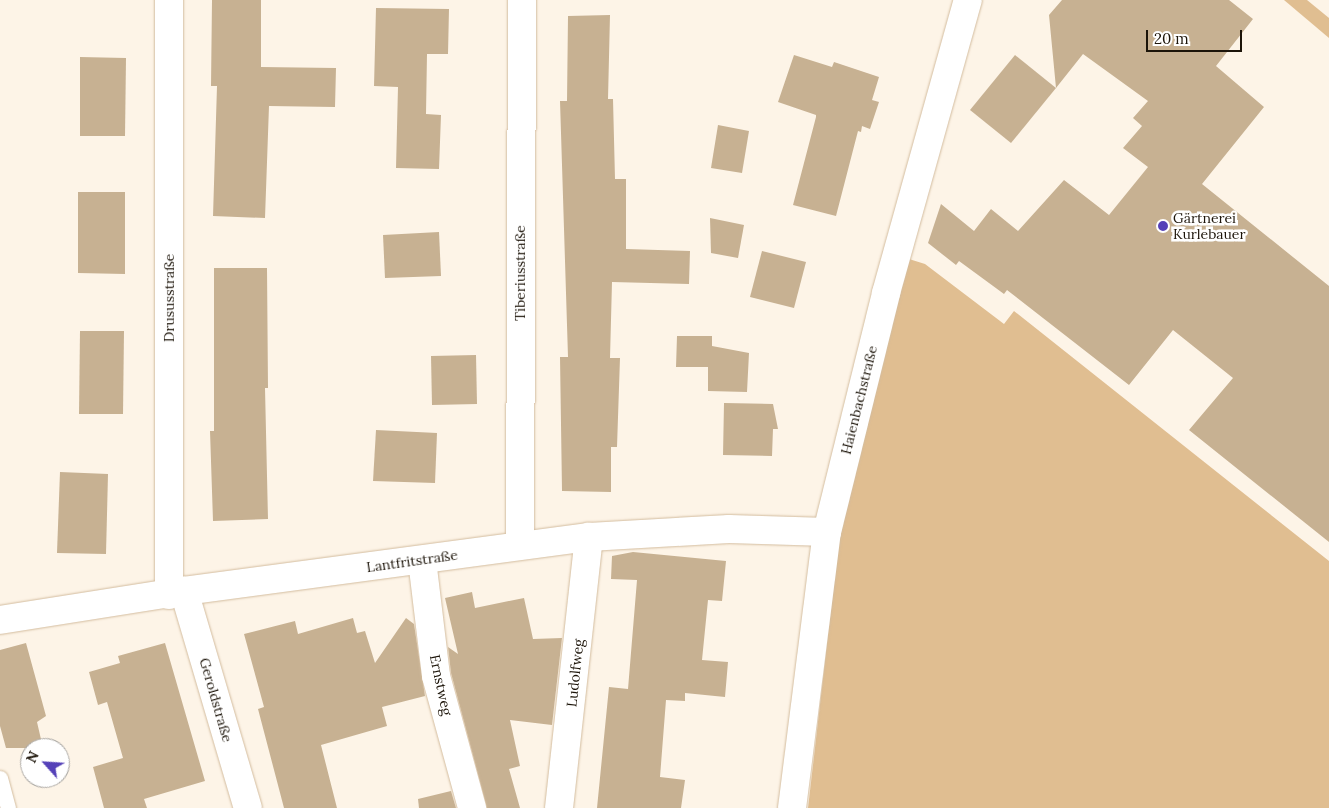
<!DOCTYPE html>
<html>
<head>
<meta charset="utf-8">
<style>
	body { margin:0 }
	#map { position:relative; width:1329px; height:808px; overflow:hidden; background:#fdf4e7; font-family:Lora,serif }
	div>[style] { position:absolute }
	[style*='--x'] { left:calc(var(--x)*1px); top:calc(var(--y)*1px); width:calc(var(--w)*1px); rotate:calc(var(--a)*1deg) }
	.green>* { inset:0; background:#e0be91 }
	.building>* { inset:0; background:#c7b192 }
	.roads { filter:drop-shadow(0 0 1px #d3bc9e) drop-shadow(0 0 1px #d3bc9e) }
	.service>* { height:15px; margin:-7.5px; padding:0 7.5px; transform-origin:7.5px; border-radius:7.5px; background:#fff }
	.minor>* { height:28px; margin:-14px; padding:0 14px; transform-origin:14px; border-radius:14px; background:#fff }
	.dots>* { width:14px; height:14px; translate:-50% -50%; box-sizing:border-box; border:2px solid #fff; border-radius:50% }
	span { translate:-50% -50%; white-space:nowrap; text-align:center; line-height:1.15; -webkit-text-stroke:5px #fff; paint-order:stroke }
	.poi-label { font-size:14px; color:#1c1409 }
	.left { translate:0 -50%; text-align:left }
	.street-label { font-size:14px; color:#1c1409 }
	.north { position:absolute; left:20px; top:738px; width:50px; height:50px; box-sizing:border-box; background:#fff; border:1px solid #a4a19d; border-radius:50%; rotate:296deg; font-size:14px; font-weight:700; line-height:20px; text-align:center; color:#1c1409 }
	.north::after { content:''; display:block; margin:auto; width:18px; height:22px; background:#5541b8; clip-path:polygon(50% 0,100% 100%,50% 72%,0 100%) }
	.scale { position:absolute; left:1146px; top:30px; width:96px; height:22px; box-sizing:border-box; border:2px solid #1c1409; border-top:0; padding-left:6px; font-size:15px; line-height:18px; white-space:nowrap; color:#1c1409; -webkit-text-stroke:4px #fff; paint-order:stroke }
</style>
</head>
<body>
<div id="map">
	<div class="green">
		<div style="clip-path:polygon(1284px 0,1307px 0,1329px 18px,1329px 38px)"></div>
		<div style="clip-path:polygon(909px 259px,925px 264px,1004px 324px,1014px 311px,1329px 561px,1329px 808px,808px 808px,838px 549px,855px 461px)"></div>
	</div>
	<div class="building">
		<div style="clip-path:polygon(212px 0,261px 0,261px 67px,336px 68px,335px 107px,269px 106px,265px 218px,213px 216px,217px 86px,211px 86px)"></div>
		<div style="clip-path:polygon(1062px 0,1229px 0,1253px 19px,1216px 66px,1264px 107px,1202px 184px,1329px 286px,1329px 542px,1189px 430px,1233px 378px,1173px 330px,1129px 385px,1007px 290px,1004px 294px,959px 261px,956px 265px,928px 243px,941px 204px,974px 231px,991px 209px,1018px 231px,1064px 180px,1109px 215px,1148px 167px,1123px 148px,1142px 126px,1133px 118px,1148px 101px,1083px 54px,1056px 88px,1049px 15px)"></div>
		<div style="clip-path:polygon(376px 8px,449px 9px,448px 54px,427px 54px,426px 114px,441px 115px,439px 169px,396px 168px,398px 87px,374px 86px)"></div>
		<div style="clip-path:polygon(610px 15px,608px 99px,613px 99px,615px 179px,626px 179px,626px 249px,690px 251px,689px 284px,612px 282px,610px 358px,620px 358px,617px 447px,611px 447px,611px 492px,562px 491px,560px 357px,568px 357px,560px 101px,567px 101px,568px 16px)"></div>
		<div style="clip-path:polygon(794px 55px,832px 67px,834px 62px,879px 77px,872px 100px,879px 102px,870px 129px,862px 126px,861px 132px,858px 131px,836px 216px,793px 205px,816px 117px,816px 115px,778px 102px)"></div>
		<div style="clip-path:polygon(1015px 55px,1056px 88px,1011px 143px,970px 110px)"></div>
		<div style="clip-path:polygon(80px 57px,126px 58px,125px 136px,80px 136px)"></div>
		<div style="clip-path:polygon(718px 125px,749px 131px,742px 173px,711px 168px)"></div>
		<div style="clip-path:polygon(78px 192px,125px 192px,125px 274px,78px 273px)"></div>
		<div style="clip-path:polygon(710px 218px,744px 225px,738px 258px,711px 253px)"></div>
		<div style="clip-path:polygon(439px 232px,441px 276px,385px 278px,383px 235px)"></div>
		<div style="clip-path:polygon(762px 251px,806px 262px,794px 308px,750px 297px)"></div>
		<div style="clip-path:polygon(214px 268px,267px 268px,268px 388px,265px 388px,268px 519px,213px 521px,210px 431px,214px 431px)"></div>
		<div style="clip-path:polygon(80px 331px,124px 331px,123px 414px,79px 414px)"></div>
		<div style="clip-path:polygon(677px 336px,712px 336px,712px 346px,749px 353px,747px 392px,708px 391px,708px 367px,676px 367px)"></div>
		<div style="clip-path:polygon(476px 355px,477px 404px,432px 405px,431px 356px)"></div>
		<div style="clip-path:polygon(724px 403px,773px 404px,778px 429px,773px 429px,772px 456px,723px 455px)"></div>
		<div style="clip-path:polygon(376px 430px,437px 433px,435px 483px,373px 481px)"></div>
		<div style="clip-path:polygon(60px 472px,108px 474px,106px 554px,57px 553px)"></div>
		<div style="clip-path:polygon(633px 552px,726px 561px,722px 601px,708px 600px,702px 660px,728px 662px,725px 697px,685px 693px,685px 701px,666px 700px,660px 777px,685px 780px,681px 808px,597px 808px,609px 687px,628px 689px,637px 580px,611px 579px,612px 556px)"></div>
		<div style="clip-path:polygon(472px 592px,475px 608px,524px 598px,533px 639px,562px 638px,552px 725px,510px 720px,520px 766px,509px 769px,520px 808px,487px 808px,451px 673px,448px 647px,458px 654px,445px 598px)"></div>
		<div style="clip-path:polygon(353px 618px,357px 633px,365px 631px,375px 663px,406px 618px,414px 624px,425px 696px,382px 707px,387px 726px,321px 745px,337px 808px,284px 808px,258px 709px,264px 707px,244px 634px,295px 621px,298px 634px)"></div>
		<div style="clip-path:polygon(26px 643px,46px 716px,37px 722px,43px 748px,6px 748px,0 726px,0 650px)"></div>
		<div style="clip-path:polygon(165px 643px,205px 781px,144px 799px,147px 808px,104px 808px,93px 767px,123px 758px,107px 702px,98px 705px,89px 672px,120px 663px,118px 656px)"></div>
		<div style="clip-path:polygon(451px 791px,456px 808px,419px 808px,418px 799px)"></div>
	</div>
	<div class="roads">
		<div class="service">
			<div style="--x:0;--y:778;--w:31;--a:75"></div>
		</div>
		<div class="minor">
			<div style="--x:520;--y:545;--w:545;--a:-89.79"></div>
			<div style="--x:422;--y:560;--w:117;--a:83.1"></div>
			<div style="--x:436;--y:676;--w:137;--a:74.7"></div>
			<div style="--x:184;--y:591;--w:226;--a:73.6"></div>
			<div style="--x:169;--y:595;--w:595;--a:-90"></div>
			<div style="--x:0;--y:620;--w:186;--a:-9"></div>
			<div style="--x:184;--y:591;--w:409;--a:-7.6"></div>
			<div style="--x:589;--y:537;--w:140;--a:-3.3"></div>
			<div style="--x:729;--y:529;--w:98;--a:1.8"></div>
			<div style="--x:559;--y:808;--w:273;--a:-83.7"></div>
			<div style="--x:792;--y:808;--w:278;--a:-82.8"></div>
			<div style="--x:827;--y:532;--w:246;--a:-76.1"></div>
			<div style="--x:886;--y:293;--w:304;--a:-74.4"></div>
		</div>
	</div>
	<div class="dots">
		<div style="left:1163px;top:226px;background:#5541b8"></div>
	</div>
	<div class="poi-label">
		<span class="left" style="left:1173px;top:226px">Gärtnerei<br>Kurlebauer</span>
	</div>
	<div class="street-label">
		<span style="left:520px;top:273px;rotate:-90deg">Tiberiusstraße</span>
		<span style="left:169px;top:298px;rotate:-90deg">Drususstraße</span>
		<span style="left:859px;top:400px;rotate:-76deg">Haienbachstraße</span>
		<span style="left:412px;top:561px;rotate:-8deg">Lantfritstraße</span>
		<span style="left:575px;top:673px;rotate:-84deg">Ludolfweg</span>
		<span style="left:441px;top:685px;rotate:78deg">Ernstweg</span>
		<span style="left:216px;top:700px;rotate:74deg">Geroldstraße</span>
	</div>
	<div class="north">N</div>
	<div class="scale">20 m</div>
</div>
</body>
</html>
